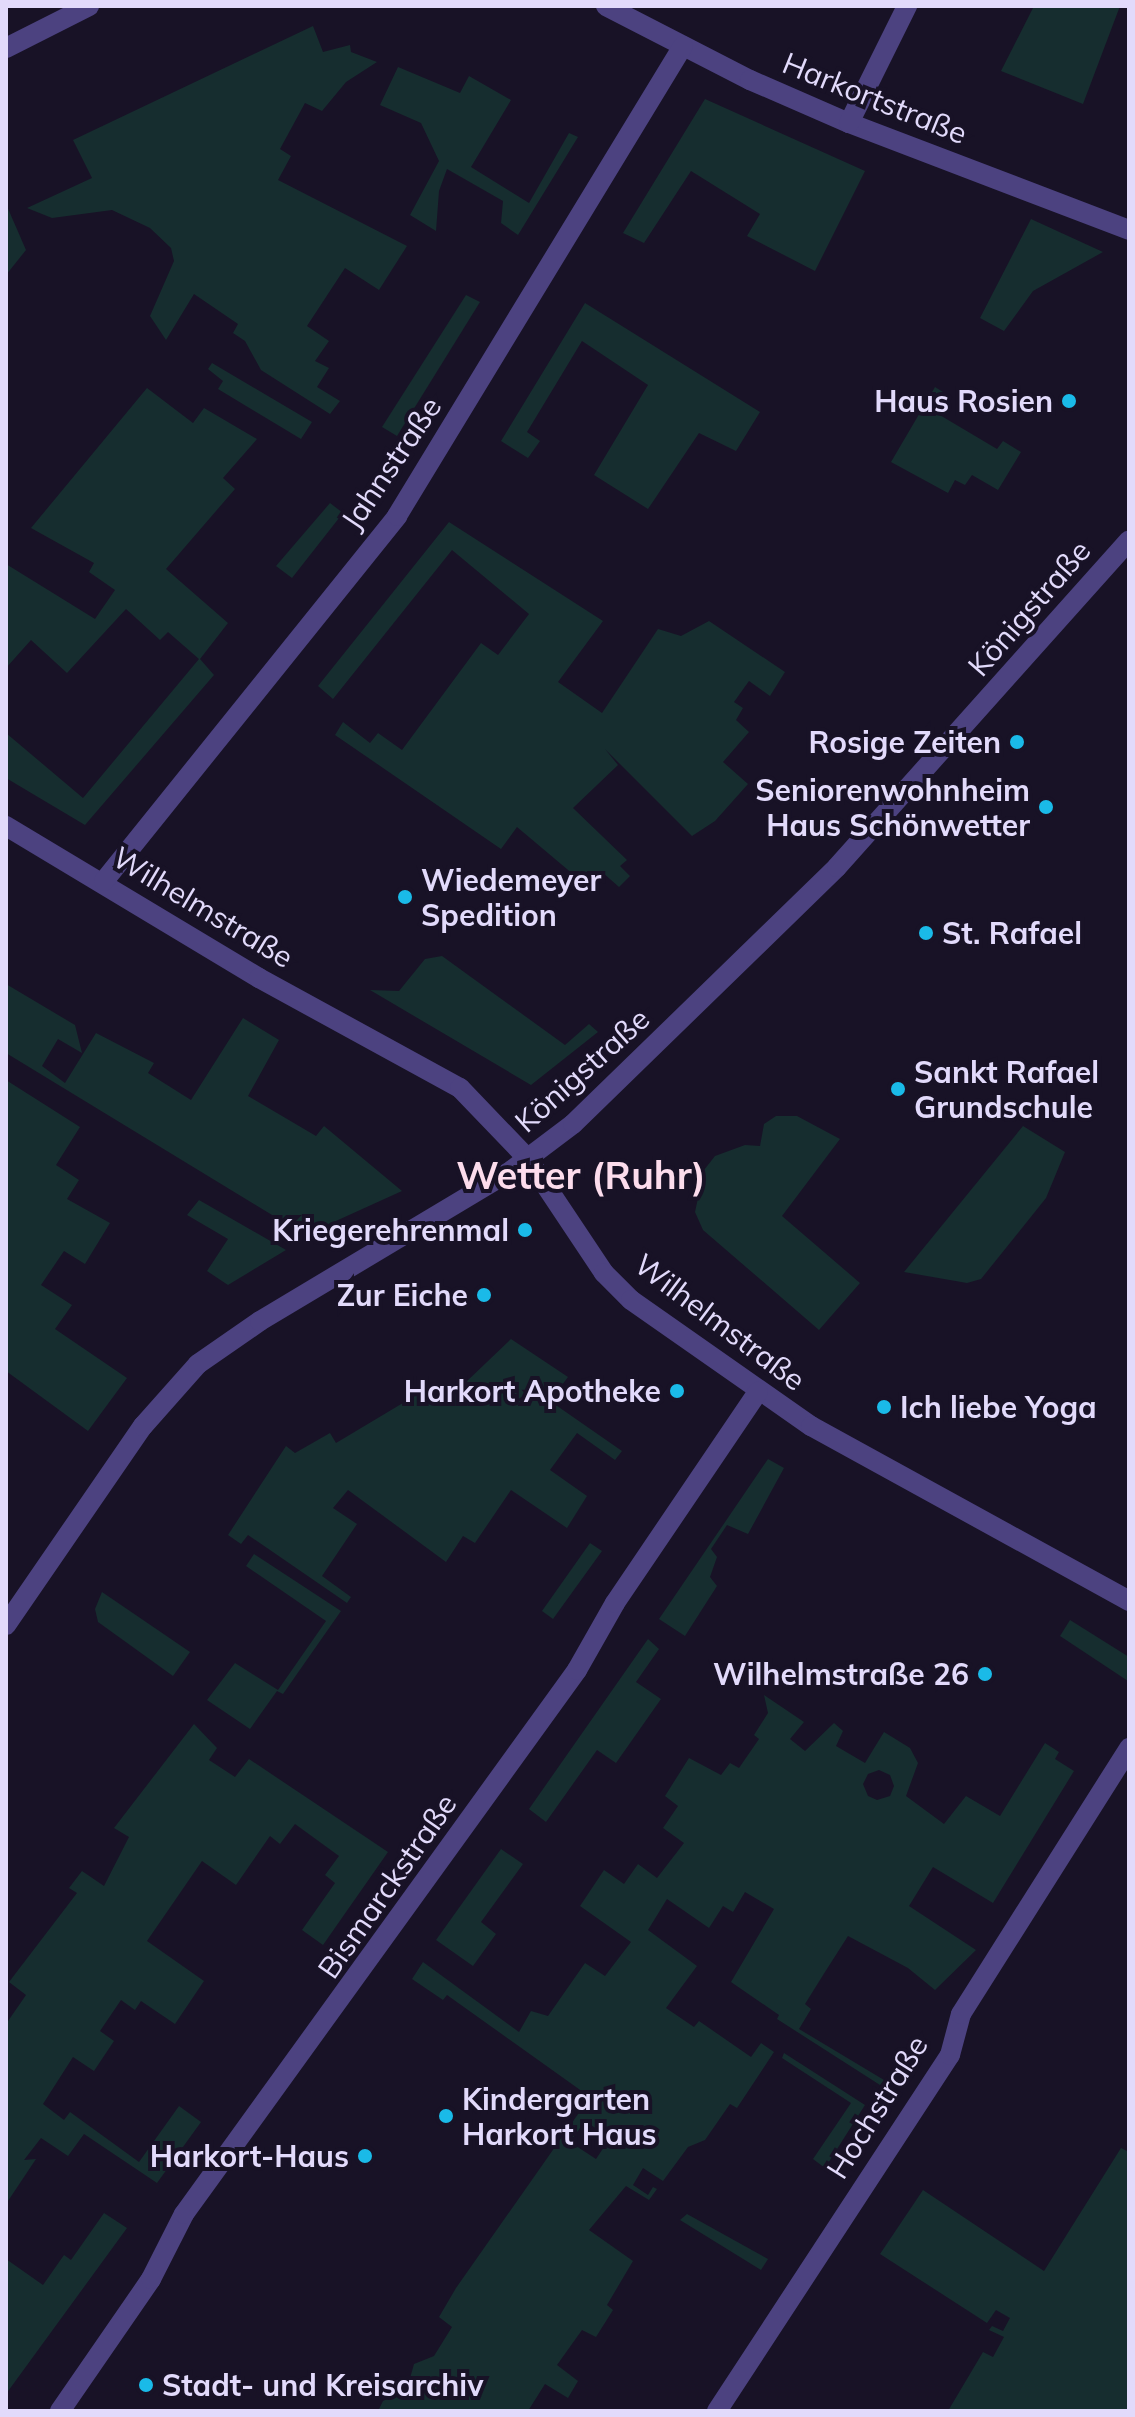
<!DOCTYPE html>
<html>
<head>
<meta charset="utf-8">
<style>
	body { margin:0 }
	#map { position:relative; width:1135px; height:2417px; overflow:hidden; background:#181226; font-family:Mulish,sans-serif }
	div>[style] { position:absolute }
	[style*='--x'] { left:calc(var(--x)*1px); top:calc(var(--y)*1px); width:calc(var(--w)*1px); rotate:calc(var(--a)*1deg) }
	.green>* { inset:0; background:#162d2f }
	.minor>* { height:20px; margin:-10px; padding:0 10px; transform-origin:10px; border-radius:10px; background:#4c4280 }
	.dots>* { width:22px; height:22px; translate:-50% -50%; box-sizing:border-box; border:4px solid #181226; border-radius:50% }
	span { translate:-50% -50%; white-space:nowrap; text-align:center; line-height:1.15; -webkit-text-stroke:8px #181226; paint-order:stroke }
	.street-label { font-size:30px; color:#e2dafb }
	.poi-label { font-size:30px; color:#e2dafb; font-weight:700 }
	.right { translate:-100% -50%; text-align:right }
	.left { translate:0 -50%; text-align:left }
	.district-label { font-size:38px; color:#fcdcec; font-weight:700 }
	.frame { position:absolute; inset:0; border:8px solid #e2dafb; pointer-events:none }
</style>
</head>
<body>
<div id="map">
	<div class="green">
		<div style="clip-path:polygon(1034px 6px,1120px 6px,1083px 104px,1001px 71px)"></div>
		<div style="clip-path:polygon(313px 26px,323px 52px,350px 45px,351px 52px,377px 62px,346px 82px,322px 111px,305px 103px,280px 149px,291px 156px,278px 180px,407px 246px,379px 290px,345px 268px,307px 326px,329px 341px,315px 361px,329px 368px,317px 387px,340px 401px,330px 414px,261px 370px,245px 341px,233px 333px,238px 324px,194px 294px,166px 340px,150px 316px,174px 261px,171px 248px,150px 228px,112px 210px,52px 218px,27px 208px,92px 178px,73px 140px)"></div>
		<div style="clip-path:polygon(398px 67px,460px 93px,469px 76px,511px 100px,471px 167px,529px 203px,569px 133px,578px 137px,518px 235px,501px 223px,503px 201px,447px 169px,439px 191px,436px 231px,410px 215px,439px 161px,421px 123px,380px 105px)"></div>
		<div style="clip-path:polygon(705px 99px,865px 171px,815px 271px,747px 236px,760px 214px,691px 171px,644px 243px,623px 233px)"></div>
		<div style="clip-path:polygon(6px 204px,26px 250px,6px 275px)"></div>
		<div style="clip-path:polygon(1031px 219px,1103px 252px,1033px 291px,1004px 331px,980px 318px)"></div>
		<div style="clip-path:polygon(466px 295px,480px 302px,397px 436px,382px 427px)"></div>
		<div style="clip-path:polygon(585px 303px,760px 412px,736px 451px,699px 433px,648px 509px,594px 475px,648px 385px,582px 341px,527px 432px,540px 441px,528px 458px,501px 441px)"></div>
		<div style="clip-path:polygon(212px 363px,312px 422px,301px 439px,218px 389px,223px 381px,208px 369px)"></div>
		<div style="clip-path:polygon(935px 387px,943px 392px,933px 411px,997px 449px,1003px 441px,1021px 452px,998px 490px,972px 475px,965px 485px,955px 480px,948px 493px,891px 462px)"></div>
		<div style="clip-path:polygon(147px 388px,193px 423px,204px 408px,257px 439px,223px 478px,235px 489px,166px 569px,228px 623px,200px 659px,214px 675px,85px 825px,6px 778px,6px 733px,83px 798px,199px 659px,168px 632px,160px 640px,126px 609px,67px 673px,31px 640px,6px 668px,6px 564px,95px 619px,115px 590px,89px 572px,94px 563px,31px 528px)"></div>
		<div style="clip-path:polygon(330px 503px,343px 513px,292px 578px,276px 566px)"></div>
		<div style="clip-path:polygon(449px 522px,603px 621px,558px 682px,602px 713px,658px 629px,681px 636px,709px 621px,785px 672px,770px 696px,749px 681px,734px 702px,743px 708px,736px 720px,749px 732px,723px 762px,748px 784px,715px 821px,692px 836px,605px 749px,618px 765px,573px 808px,627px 860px,620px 866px,630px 876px,619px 887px,602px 872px,589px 881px,574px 875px,517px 827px,501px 849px,335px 735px,343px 722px,370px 743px,378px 733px,402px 750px,481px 643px,498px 655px,529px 614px,452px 550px,333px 699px,318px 686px)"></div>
		<div style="clip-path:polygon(442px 956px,565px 1045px,589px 1024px,598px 1032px,531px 1085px,370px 990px,399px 991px,425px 959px)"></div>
		<div style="clip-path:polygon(6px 984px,75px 1025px,82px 1053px,58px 1039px,42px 1066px,65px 1083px,96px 1033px,154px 1063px,148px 1073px,191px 1100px,243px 1018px,279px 1040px,248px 1096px,316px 1136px,324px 1126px,402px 1191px,305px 1235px,6px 1053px)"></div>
		<div style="clip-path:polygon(6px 1080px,80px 1127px,56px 1165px,79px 1180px,67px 1199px,110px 1223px,85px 1264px,64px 1251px,41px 1285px,72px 1305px,55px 1329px,127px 1378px,88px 1431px,6px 1371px)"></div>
		<div style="clip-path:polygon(776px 1116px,797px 1116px,840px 1139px,782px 1216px,860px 1283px,819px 1330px,703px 1230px,695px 1212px,704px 1170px,715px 1156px,745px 1145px,760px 1146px,764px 1124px)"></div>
		<div style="clip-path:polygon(1023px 1126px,1065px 1152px,1046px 1198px,981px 1279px,967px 1283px,904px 1272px)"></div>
		<div style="clip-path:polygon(199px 1200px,286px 1250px,228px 1285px,207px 1271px,228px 1239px,187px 1215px)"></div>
		<div style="clip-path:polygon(511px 1339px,568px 1377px,550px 1401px,622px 1451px,615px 1460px,577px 1433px,550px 1470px,587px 1496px,567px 1528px,511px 1490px,475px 1543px,463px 1536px,446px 1562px,348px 1490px,333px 1508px,357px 1524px,322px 1576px,351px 1597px,347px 1603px,248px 1535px,241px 1544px,228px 1535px,286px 1446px,295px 1453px,330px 1433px,336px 1443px,428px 1388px,443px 1404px)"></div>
		<div style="clip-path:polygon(768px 1459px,784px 1468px,748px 1534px,727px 1525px,711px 1549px,717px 1557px,710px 1577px,717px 1586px,685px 1636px,659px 1619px)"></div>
		<div style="clip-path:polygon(590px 1543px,602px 1551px,553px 1619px,542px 1611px)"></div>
		<div style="clip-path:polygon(254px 1554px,341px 1611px,283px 1694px,277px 1691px,250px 1729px,207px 1700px,235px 1663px,278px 1690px,326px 1621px,246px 1566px)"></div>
		<div style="clip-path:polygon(102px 1592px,190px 1652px,173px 1676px,98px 1622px,95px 1609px)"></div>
		<div style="clip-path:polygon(1070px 1620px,1129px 1657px,1128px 1681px,1060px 1636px)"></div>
		<div style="clip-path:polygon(648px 1639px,659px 1649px,636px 1682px,661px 1699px,616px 1763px,597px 1750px,546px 1822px,529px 1809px)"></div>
		<div style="clip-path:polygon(evenodd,764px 1695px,804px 1722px,790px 1739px,805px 1751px,834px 1723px,843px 1731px,836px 1746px,865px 1763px,884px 1732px,910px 1748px,918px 1763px,906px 1796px,944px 1824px,966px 1796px,1000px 1816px,1045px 1743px,1059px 1752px,1055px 1759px,1074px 1771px,993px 1903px,933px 1867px,909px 1906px,976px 1950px,935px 1990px,908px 1968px,848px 1936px,825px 1972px,805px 2004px,811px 2009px,799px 2029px,884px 2080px,880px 2085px,777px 2019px,779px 2015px,731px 1982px,774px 1909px,745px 1892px,733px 1912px,723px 1906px,709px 1928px,667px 1899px,648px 1930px,697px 1966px,666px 2008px,694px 2027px,699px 2021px,751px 2057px,761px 2043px,774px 2052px,737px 2108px,730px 2104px,705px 2140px,688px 2147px,663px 2181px,643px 2168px,633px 2185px,648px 2195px,653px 2187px,657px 2189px,649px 2200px,626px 2186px,589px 2230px,633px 2261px,607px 2305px,613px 2310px,596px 2337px,582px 2330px,557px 2365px,578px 2381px,568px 2398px,545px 2384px,528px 2411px,378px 2411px,383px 2401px,407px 2389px,414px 2364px,434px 2356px,452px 2327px,439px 2317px,456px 2288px,590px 2097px,447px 1995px,443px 2000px,412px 1979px,423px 1962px,519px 2032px,531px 2011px,548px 2016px,585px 1963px,605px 1976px,631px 1942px,580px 1906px,604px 1870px,624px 1884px,638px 1864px,657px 1878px,684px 1843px,663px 1828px,678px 1806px,665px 1796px,689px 1758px,721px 1775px,730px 1763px,739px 1768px,759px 1739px,754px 1735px,768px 1713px,764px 1695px,879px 1770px,890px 1775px,894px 1786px,890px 1796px,877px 1800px,868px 1796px,863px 1784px,868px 1774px,879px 1770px,764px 1695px,585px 2121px,610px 2138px,596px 2159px,570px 2142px,585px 2121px)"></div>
		<div style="clip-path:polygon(194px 1724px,217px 1748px,209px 1760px,235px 1777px,249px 1759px,388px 1852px,323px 1945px,302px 1930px,335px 1883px,325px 1875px,339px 1856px,295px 1824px,280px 1844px,270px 1836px,236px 1885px,202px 1861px,147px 1941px,204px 1981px,175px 2024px,141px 2001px,135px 2010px,121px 2000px,100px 2031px,114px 2041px,94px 2071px,73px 2057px,43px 2104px,64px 2120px,70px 2112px,139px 2162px,179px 2106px,201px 2122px,157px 2183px,84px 2134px,68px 2156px,41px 2138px,24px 2160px,36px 2159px,8px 2201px,6px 2024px,26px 1995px,9px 1982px,77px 1893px,69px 1888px,82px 1871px,104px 1886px,129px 1837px,114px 1828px)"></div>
		<div style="clip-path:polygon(501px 1849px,523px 1864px,481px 1922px,496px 1934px,473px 1966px,436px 1940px)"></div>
		<div style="clip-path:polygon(784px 2053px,865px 2105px,825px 2168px,813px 2159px,851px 2103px,782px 2058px)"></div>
		<div style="clip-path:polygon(1121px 2148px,1129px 2152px,1129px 2411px,948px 2411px,983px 2352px,993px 2357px,1004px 2337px,989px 2330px,992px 2326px,1003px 2331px,1010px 2318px,996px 2310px,987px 2323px,880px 2254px,923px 2190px,1044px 2271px)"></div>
		<div style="clip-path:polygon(104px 2213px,127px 2228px,6px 2394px,6px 2259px,43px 2285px,64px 2255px,71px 2260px)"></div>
		<div style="clip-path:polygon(687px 2214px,768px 2259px,761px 2270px,680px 2220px)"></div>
	</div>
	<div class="minor">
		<div style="--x:606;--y:6;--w:162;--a:27.2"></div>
		<div style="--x:750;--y:80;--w:108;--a:23.5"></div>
		<div style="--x:849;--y:123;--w:300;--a:20.9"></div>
		<div style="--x:6;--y:48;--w:93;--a:-26.8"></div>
		<div style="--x:849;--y:123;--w:131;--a:-63.6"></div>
		<div style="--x:6;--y:826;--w:295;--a:31"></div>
		<div style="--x:259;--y:978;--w:229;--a:28.7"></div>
		<div style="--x:460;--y:1088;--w:98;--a:46.2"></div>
		<div style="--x:528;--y:1159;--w:137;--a:56.3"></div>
		<div style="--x:604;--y:1273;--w:38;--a:45"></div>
		<div style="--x:631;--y:1300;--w:220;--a:35"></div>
		<div style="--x:811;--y:1426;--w:363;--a:28.8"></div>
		<div style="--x:104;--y:881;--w:468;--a:-51.2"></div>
		<div style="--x:397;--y:516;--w:550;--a:-58.68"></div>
		<div style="--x:6;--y:1625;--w:242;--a:-55.5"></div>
		<div style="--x:143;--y:1426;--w:83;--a:-48.4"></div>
		<div style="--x:198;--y:1364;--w:75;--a:-34.7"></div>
		<div style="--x:260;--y:1321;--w:294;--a:-30.9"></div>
		<div style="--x:512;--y:1170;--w:76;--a:-37"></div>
		<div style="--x:573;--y:1124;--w:368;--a:-44.2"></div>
		<div style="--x:837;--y:867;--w:438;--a:-48.2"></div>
		<div style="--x:60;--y:2411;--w:160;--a:-55.4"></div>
		<div style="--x:151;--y:2279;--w:73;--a:-63.1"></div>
		<div style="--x:184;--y:2214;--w:671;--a:-54.15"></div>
		<div style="--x:577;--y:1670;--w:77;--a:-60.4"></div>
		<div style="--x:615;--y:1603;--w:255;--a:-55.9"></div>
		<div style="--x:717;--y:2411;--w:425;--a:-56.8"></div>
		<div style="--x:950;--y:2055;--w:42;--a:-75"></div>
		<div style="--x:961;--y:2014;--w:315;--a:-57.7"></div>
	</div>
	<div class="dots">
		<div style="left:1069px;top:401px;background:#1abae8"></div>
		<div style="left:1017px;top:742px;background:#1abae8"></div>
		<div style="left:1046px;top:807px;background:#1abae8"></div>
		<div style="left:405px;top:897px;background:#1abae8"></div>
		<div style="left:926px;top:933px;background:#1abae8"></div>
		<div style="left:898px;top:1089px;background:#1abae8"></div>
		<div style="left:525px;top:1230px;background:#1abae8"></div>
		<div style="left:484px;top:1295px;background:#1abae8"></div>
		<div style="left:677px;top:1391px;background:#1abae8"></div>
		<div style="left:884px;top:1407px;background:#1abae8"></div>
		<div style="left:985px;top:1674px;background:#1abae8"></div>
		<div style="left:446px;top:2116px;background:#1abae8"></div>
		<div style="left:365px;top:2156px;background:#1abae8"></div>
		<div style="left:146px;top:2385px;background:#1abae8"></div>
	</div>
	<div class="street-label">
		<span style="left:875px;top:98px;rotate:22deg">Harkortstraße</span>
		<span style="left:391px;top:463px;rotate:-56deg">Jahnstraße</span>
		<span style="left:1029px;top:608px;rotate:-49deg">Königstraße</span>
		<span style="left:203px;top:907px;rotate:31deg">Wilhelmstraße</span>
		<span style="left:582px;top:1070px;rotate:-42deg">Königstraße</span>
		<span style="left:720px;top:1322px;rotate:37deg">Wilhelmstraße</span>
		<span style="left:387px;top:1886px;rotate:-55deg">Bismarckstraße</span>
		<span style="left:877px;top:2107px;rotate:-58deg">Hochstraße</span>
	</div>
	<div class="poi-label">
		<span class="right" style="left:1053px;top:401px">Haus Rosien</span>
		<span class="right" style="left:1001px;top:742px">Rosige Zeiten</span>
		<span class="right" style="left:1030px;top:807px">Seniorenwohnheim<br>Haus Schönwetter</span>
		<span class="left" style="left:421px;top:897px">Wiedemeyer<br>Spedition</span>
		<span class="left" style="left:942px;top:933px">St. Rafael</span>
		<span class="left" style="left:914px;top:1089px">Sankt Rafael<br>Grundschule</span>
		<span class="right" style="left:509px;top:1230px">Kriegerehrenmal</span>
		<span class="right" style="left:468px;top:1295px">Zur Eiche</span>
		<span class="right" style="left:661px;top:1391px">Harkort Apotheke</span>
		<span class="left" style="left:900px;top:1407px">Ich liebe Yoga</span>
		<span class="right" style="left:969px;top:1674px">Wilhelmstraße 26</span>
		<span class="left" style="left:462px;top:2116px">Kindergarten<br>Harkort Haus</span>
		<span class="right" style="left:349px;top:2156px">Harkort-Haus</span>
		<span class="left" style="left:162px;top:2385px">Stadt- und Kreisarchiv</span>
	</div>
	<div class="district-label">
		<span style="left:581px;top:1176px">Wetter (Ruhr)</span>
	</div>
	<div class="frame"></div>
</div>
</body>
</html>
